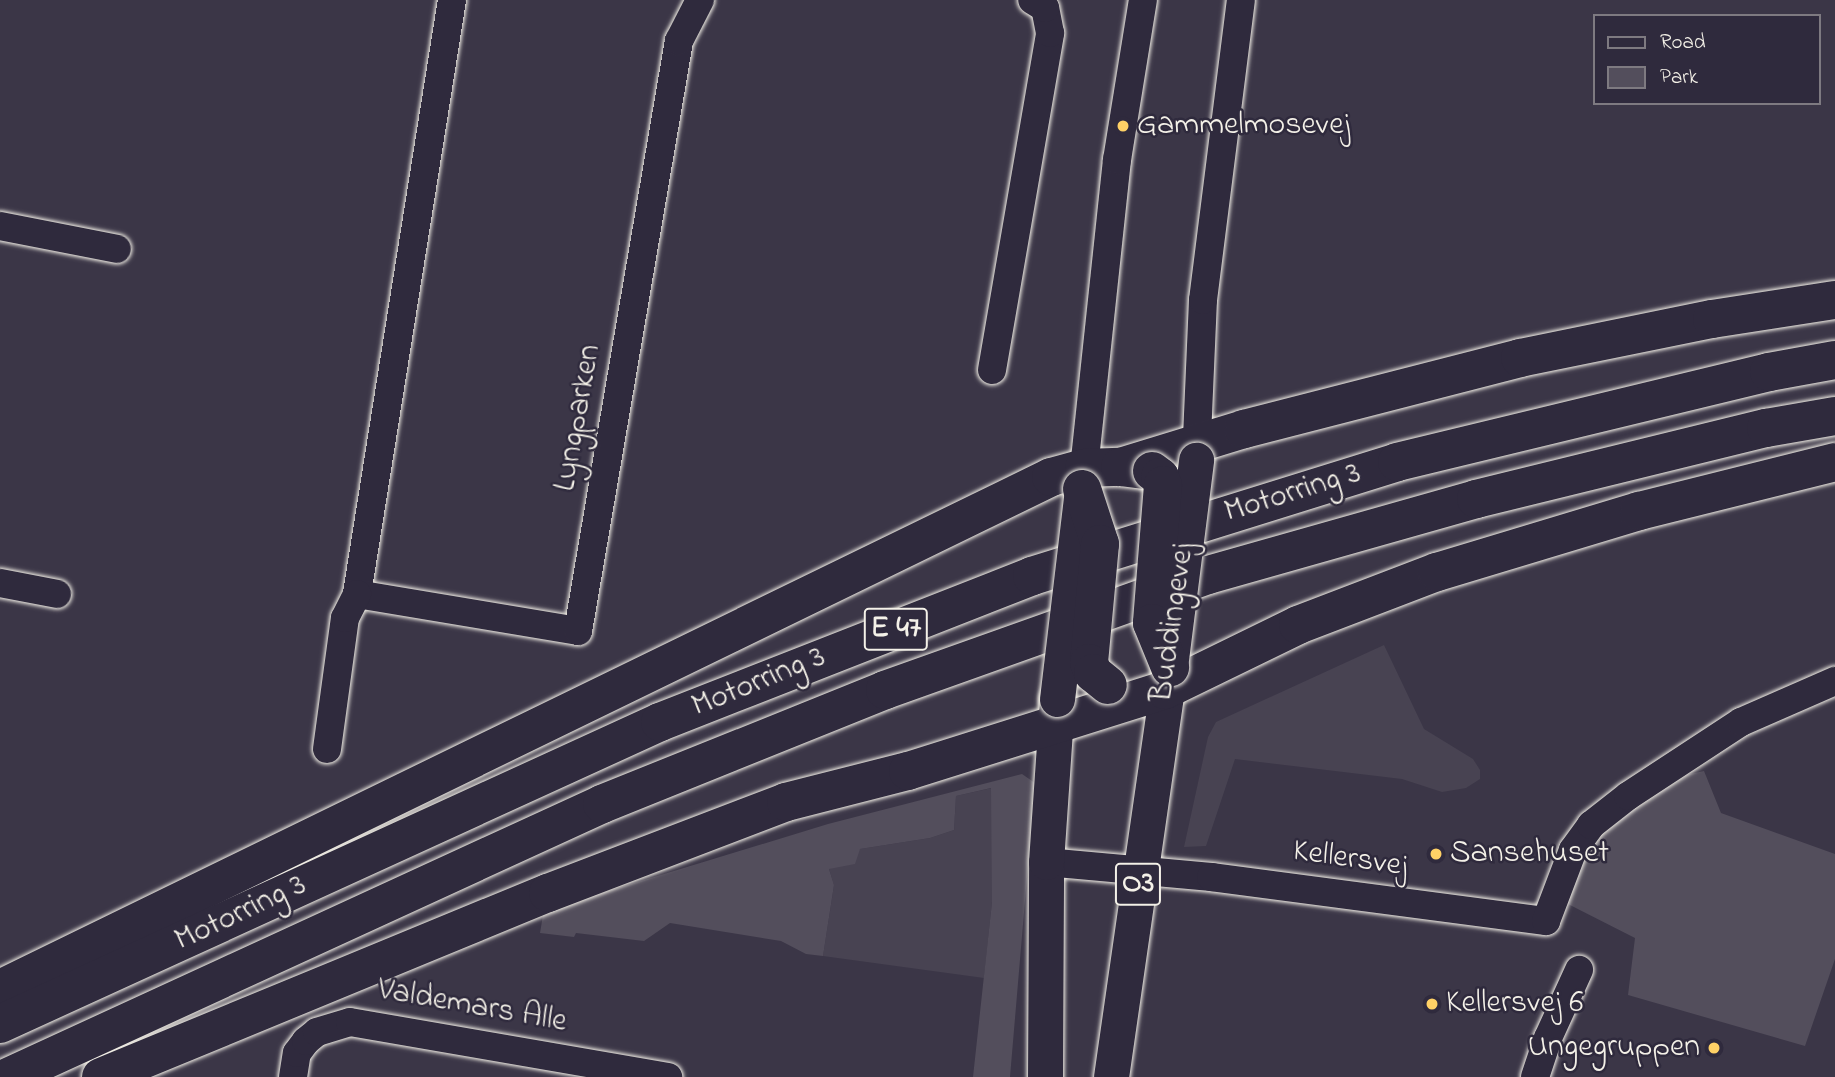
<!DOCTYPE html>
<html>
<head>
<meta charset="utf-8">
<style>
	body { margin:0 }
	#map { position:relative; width:1835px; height:1077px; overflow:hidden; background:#3b3647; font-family:"Indie Flower",sans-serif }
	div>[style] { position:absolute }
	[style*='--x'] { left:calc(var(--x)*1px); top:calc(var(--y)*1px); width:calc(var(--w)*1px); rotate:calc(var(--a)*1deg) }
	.built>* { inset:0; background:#484352 }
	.green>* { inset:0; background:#534e5c }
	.roads { filter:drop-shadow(0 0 2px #f4f1e8) drop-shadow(0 0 2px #f4f1e8) }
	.minor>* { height:28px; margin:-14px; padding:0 14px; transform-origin:14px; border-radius:14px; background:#2f2a3d }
	.major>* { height:35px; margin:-17.5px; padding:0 17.5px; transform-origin:17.5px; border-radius:17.5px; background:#2f2a3d }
	.highway>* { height:38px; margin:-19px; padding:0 19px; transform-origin:19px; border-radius:19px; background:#2f2a3d }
	.bridges { filter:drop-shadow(0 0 2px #f4f1e8) drop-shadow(0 0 2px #f4f1e8) }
	.major-bridge>* { height:35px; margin:-17.5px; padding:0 17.5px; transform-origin:17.5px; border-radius:17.5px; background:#2f2a3d }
	.highway-bridge>* { height:38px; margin:-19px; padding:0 19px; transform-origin:19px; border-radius:19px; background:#2f2a3d }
	.dots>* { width:19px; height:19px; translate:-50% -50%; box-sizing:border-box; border:4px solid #2f2a3d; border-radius:50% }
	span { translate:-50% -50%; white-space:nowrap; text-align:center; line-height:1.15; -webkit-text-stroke:5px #2f2a3d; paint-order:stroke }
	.shield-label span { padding:2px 5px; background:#2f2a3d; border:2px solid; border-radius:5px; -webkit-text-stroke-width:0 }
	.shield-label { font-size:30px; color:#f4f1e8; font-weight:700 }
	.poi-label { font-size:32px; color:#f4f1e8 }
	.left { translate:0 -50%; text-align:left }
	.right { translate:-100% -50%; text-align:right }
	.street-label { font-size:32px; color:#f4f1e8 }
	.legend { position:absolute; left:1593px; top:14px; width:228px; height:91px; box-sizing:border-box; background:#2f2a3d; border:2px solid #7e7a81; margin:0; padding:9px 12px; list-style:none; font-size:21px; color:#f4f1e8 }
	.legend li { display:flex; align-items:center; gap:14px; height:35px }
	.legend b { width:35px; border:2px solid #7e7a81 }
</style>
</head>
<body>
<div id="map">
	<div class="built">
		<div style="clip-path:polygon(1384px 645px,1424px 729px,1473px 759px,1480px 770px,1480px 779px,1466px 788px,1442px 792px,1402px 779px,1235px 759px,1206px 846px,1184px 847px,1208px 737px,1216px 722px)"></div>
		<div style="clip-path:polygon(992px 788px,992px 902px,984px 978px,823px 956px,834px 885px,829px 869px,860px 849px,930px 838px,954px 830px,956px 796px)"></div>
	</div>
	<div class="green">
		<div style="clip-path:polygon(1704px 771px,1721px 813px,1835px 854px,1835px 959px,1805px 1046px,1628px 995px,1635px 938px,1564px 902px,1593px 837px,1681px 776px)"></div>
		<div style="clip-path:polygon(1022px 774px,1035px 783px,1010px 1077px,973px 1077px,992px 902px,991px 788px,956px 796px,954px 830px,930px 838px,860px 849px,855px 864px,829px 869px,834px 885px,823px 956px,806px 954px,781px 941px,670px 923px,644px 941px,576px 933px,574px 937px,540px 933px,543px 915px,592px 896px,828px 824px)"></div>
	</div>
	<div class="roads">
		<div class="minor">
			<div style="--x:452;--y:0;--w:602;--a:99.09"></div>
			<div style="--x:357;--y:594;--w:224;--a:9.5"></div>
			<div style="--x:578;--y:631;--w:599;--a:-80.29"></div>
			<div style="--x:679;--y:41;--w:46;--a:-62.9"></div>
			<div style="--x:0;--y:226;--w:119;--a:11.1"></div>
			<div style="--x:992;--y:370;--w:342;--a:-80.2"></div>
			<div style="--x:1050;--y:33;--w:25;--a:-101"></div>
			<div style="--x:1045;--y:8;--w:15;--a:-148"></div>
			<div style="--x:1196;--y:460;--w:160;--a:-87.5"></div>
			<div style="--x:1203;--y:300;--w:302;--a:-82.8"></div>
			<div style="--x:1082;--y:487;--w:329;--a:-83.9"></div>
			<div style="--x:1117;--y:160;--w:162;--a:-80.8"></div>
			<div style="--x:0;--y:583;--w:58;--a:10.9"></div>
			<div style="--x:327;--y:749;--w:132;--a:-82.2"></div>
			<div style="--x:345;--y:618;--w:27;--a:-63"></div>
			<div style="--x:1046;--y:862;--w:166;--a:5.2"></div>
			<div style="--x:1211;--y:877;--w:338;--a:7.5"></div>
			<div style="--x:1546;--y:921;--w:76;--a:-69.2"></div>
			<div style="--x:1573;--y:850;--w:31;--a:-54"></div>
			<div style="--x:1591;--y:825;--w:47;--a:-38.1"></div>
			<div style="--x:1628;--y:796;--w:135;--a:-33.2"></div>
			<div style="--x:1741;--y:722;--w:103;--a:-23.6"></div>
			<div style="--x:293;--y:1077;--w:24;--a:-81"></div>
			<div style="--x:297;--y:1053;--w:15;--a:-53"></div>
			<div style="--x:306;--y:1041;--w:14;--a:-39"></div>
			<div style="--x:317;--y:1032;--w:34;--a:-17"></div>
			<div style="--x:350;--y:1022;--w:323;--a:9.8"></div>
			<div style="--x:1535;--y:1077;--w:41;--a:-71.6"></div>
			<div style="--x:1548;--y:1038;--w:75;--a:-65.5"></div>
		</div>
		<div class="major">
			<div style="--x:1045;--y:1077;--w:215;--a:-89.7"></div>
			<div style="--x:1046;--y:862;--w:163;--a:-86.1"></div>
			<div style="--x:1111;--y:1077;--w:414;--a:-81.8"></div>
		</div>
		<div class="highway">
			<div style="--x:1120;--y:467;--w:130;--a:-17"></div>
			<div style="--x:1244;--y:429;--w:285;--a:-14.4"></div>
			<div style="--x:1520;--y:358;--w:196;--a:-11.5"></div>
			<div style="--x:1712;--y:319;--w:124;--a:-8.8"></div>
			<div style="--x:0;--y:989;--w:1169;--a:-25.97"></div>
			<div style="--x:1051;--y:477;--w:34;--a:-15"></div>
			<div style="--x:1084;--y:468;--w:36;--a:-2"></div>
			<div style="--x:1120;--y:467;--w:32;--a:7"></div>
			<div style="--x:0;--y:1024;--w:726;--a:-24.59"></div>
			<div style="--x:660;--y:722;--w:400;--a:-21.4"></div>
			<div style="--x:1032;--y:576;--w:382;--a:-17.3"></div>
			<div style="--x:1397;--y:462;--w:383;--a:-13.6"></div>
			<div style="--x:1769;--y:372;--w:67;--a:-10.3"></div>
			<div style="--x:8;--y:1077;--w:654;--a:-24.68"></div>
			<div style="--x:602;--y:804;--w:305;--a:-21.9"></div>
			<div style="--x:885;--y:690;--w:343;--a:-19.6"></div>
			<div style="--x:1208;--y:575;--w:279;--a:-15.8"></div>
			<div style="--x:1476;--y:499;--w:299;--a:-13.8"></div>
			<div style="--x:1766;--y:428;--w:70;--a:-9.9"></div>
			<div style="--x:101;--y:1077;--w:483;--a:-22.4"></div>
			<div style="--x:548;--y:893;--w:255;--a:-20.9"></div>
			<div style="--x:786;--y:802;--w:126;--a:-14.3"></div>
			<div style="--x:908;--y:771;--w:269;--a:-17.5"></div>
			<div style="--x:1165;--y:690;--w:148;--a:-26"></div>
			<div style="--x:1298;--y:625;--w:149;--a:-20.9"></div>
			<div style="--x:1437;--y:572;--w:211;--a:-16.8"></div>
			<div style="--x:1639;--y:511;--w:202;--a:-14"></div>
		</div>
	</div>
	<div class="bridges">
		<div class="major-bridge">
			<div style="--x:1170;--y:667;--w:209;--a:-82.8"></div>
			<div style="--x:1057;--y:699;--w:211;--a:-83.2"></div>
		</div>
		<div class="highway-bridge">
			<div style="--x:1152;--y:471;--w:10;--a:37"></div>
			<div style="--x:1160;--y:477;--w:9;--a:69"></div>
			<div style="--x:1163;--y:485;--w:138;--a:94.6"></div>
			<div style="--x:1152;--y:623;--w:48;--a:67.8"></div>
			<div style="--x:1082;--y:489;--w:58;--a:71.9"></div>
			<div style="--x:1100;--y:544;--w:120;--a:95.3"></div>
			<div style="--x:1089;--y:663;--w:11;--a:68"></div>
			<div style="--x:1093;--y:673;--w:19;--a:39"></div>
		</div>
	</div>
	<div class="dots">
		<div style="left:1123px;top:126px;background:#ffd166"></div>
		<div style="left:1436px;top:854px;background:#ffd166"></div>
		<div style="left:1432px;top:1004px;background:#ffd166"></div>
		<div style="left:1714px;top:1048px;background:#ffd166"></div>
	</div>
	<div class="shield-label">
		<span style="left:896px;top:629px">E 47</span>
		<span style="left:1138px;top:884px">O3</span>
	</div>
	<div class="poi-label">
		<span class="left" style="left:1137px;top:126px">Gammelmosevej</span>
		<span class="left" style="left:1450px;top:854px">Sansehuset</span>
		<span class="left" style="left:1446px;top:1004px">Kellersvej 6</span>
		<span class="right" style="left:1700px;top:1048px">Ungegruppen</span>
	</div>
	<div class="street-label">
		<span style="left:579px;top:418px;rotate:-80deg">Lyngparken</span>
		<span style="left:1293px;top:494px;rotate:-17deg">Motorring 3</span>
		<span style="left:1174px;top:623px;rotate:-82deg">Buddingevej</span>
		<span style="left:759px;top:683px;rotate:-22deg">Motorring 3</span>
		<span style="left:1350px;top:860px;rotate:8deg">Kellersvej</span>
		<span style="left:241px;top:914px;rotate:-25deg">Motorring 3</span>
		<span style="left:472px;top:1007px;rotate:10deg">Valdemars Alle</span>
	</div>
	<ul class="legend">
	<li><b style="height:9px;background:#2f2a3d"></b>Road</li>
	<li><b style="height:19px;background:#534e5c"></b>Park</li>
	</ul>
</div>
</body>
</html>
